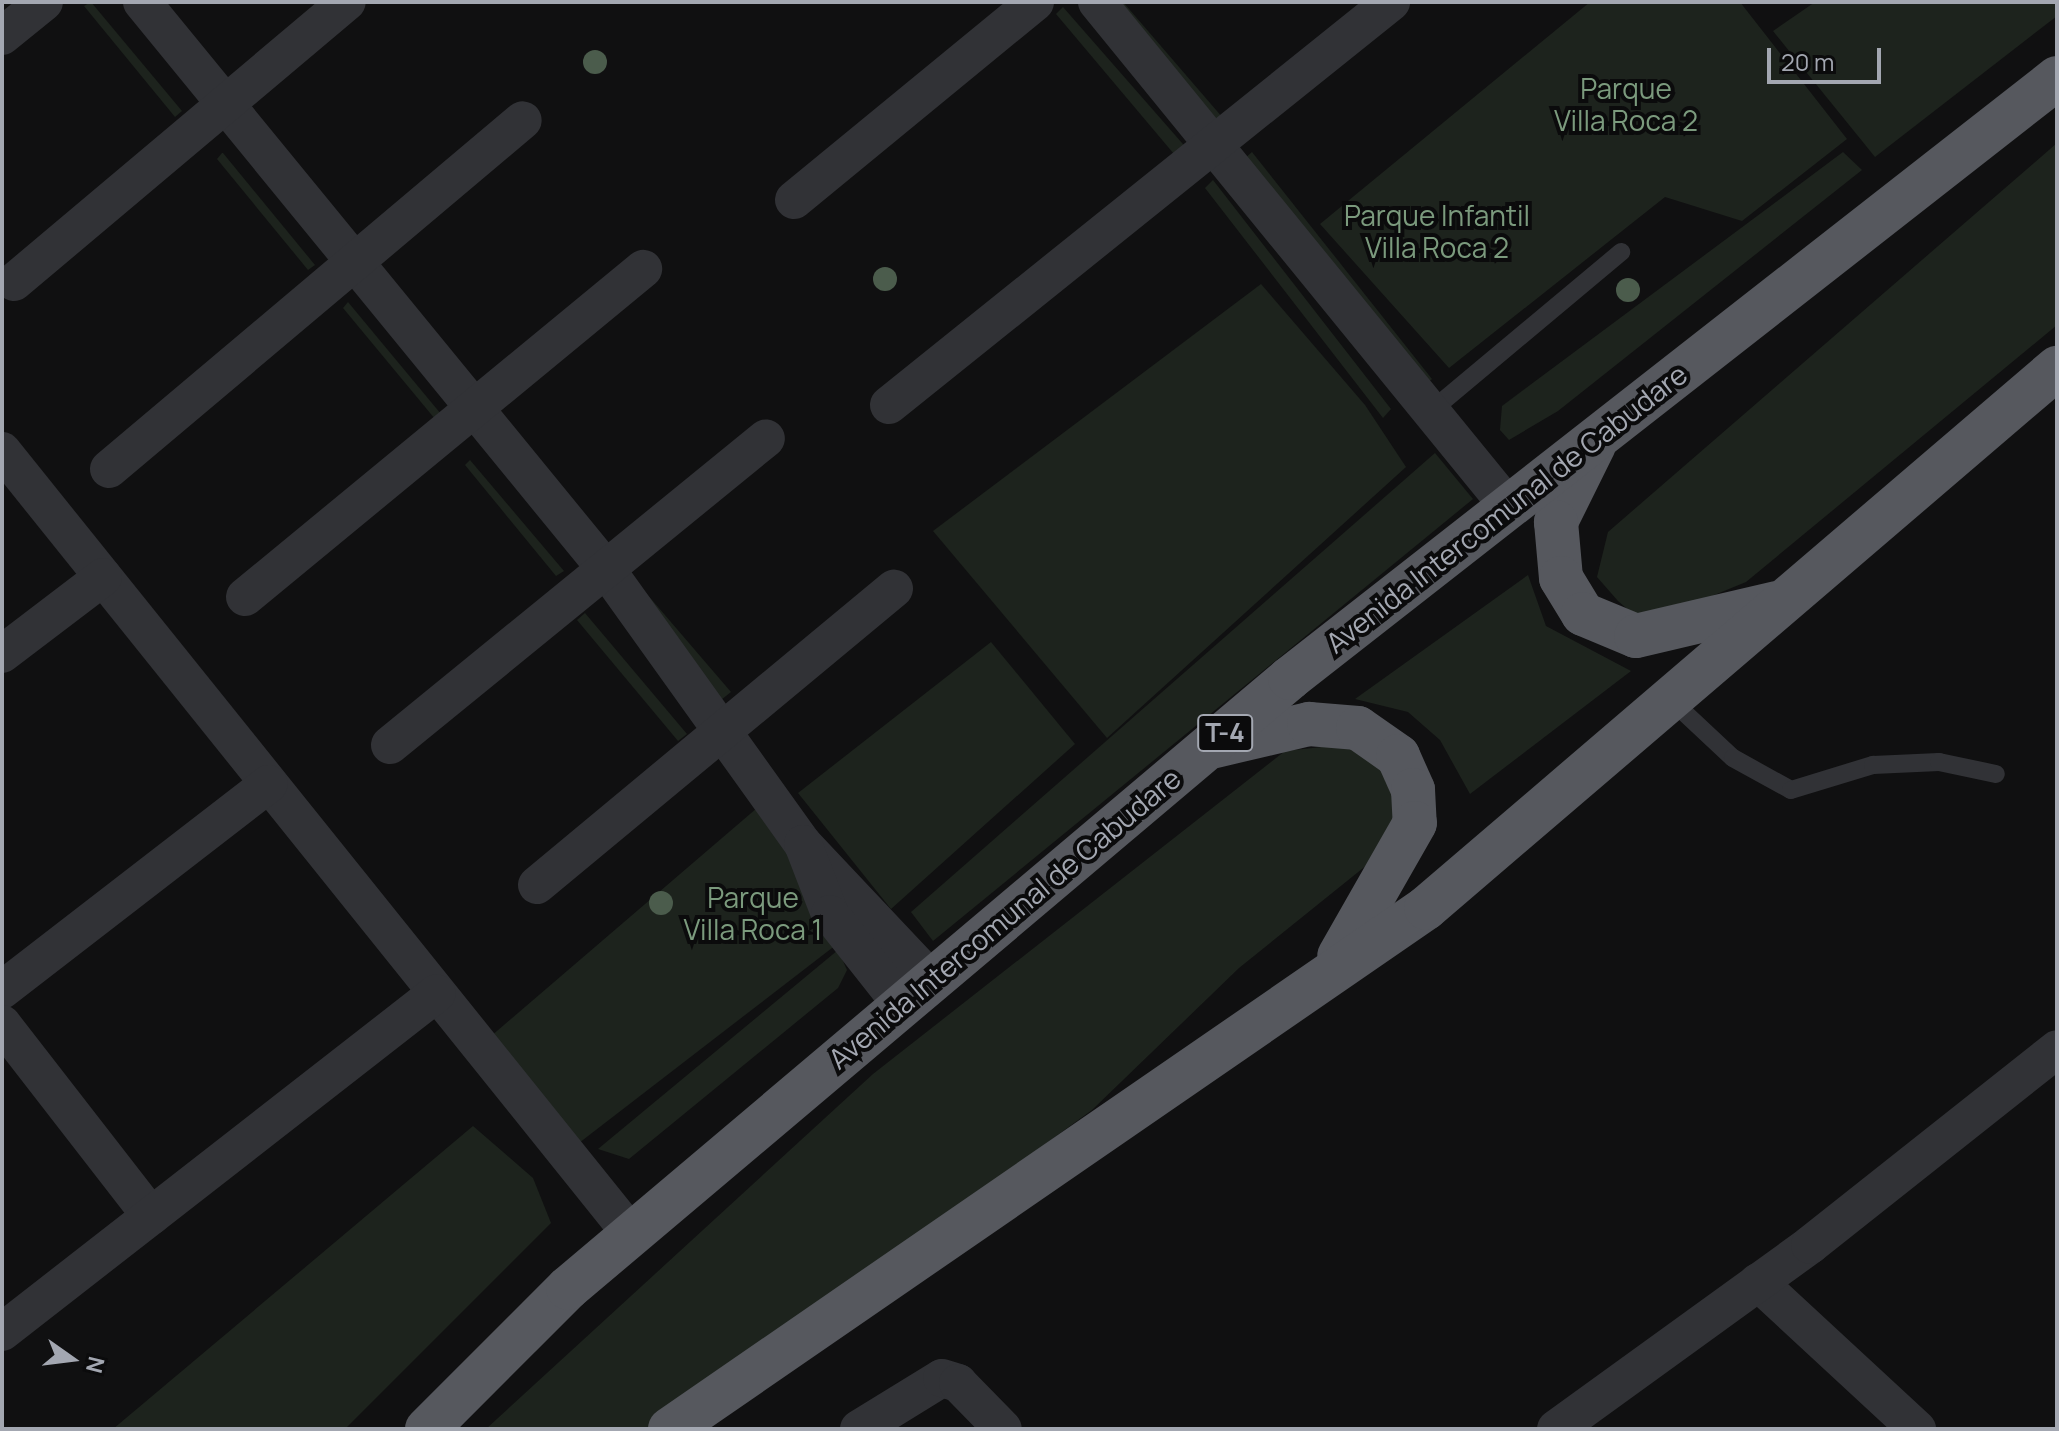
<!DOCTYPE html>
<html>
<head>
<meta charset="utf-8">
<style>
	body { margin:0 }
	#map { position:relative; width:2059px; height:1431px; overflow:hidden; background:#101011; font-family:Manrope,sans-serif }
	div>[style] { position:absolute }
	[style*='--x'] { left:calc(var(--x)*1px); top:calc(var(--y)*1px); width:calc(var(--w)*1px); rotate:calc(var(--a)*1deg) }
	.green>* { inset:0; background:#1d231d }
	.service>* { height:18px; margin:-9px; padding:0 9px; transform-origin:9px; border-radius:9px; background:#313236 }
	.minor>* { height:38px; margin:-19px; padding:0 19px; transform-origin:19px; border-radius:19px; background:#313236 }
	.trunk>* { height:44px; margin:-22px; padding:0 22px; transform-origin:22px; border-radius:22px; background:#56585e }
	.trees>* { width:24px; height:24px; margin:-12px; border-radius:50%; background:#4b5c4c }
	span { translate:-50% -50%; white-space:nowrap; text-align:center; line-height:1.15; -webkit-text-stroke:8px #0b0b0c; paint-order:stroke }
	.shield-label span { padding:2px 6px; background:#0b0b0c; border:2px solid; border-radius:6px; -webkit-text-stroke-width:0 }
	.shield-label { font-size:26px; color:#a3a7b1; font-weight:700 }
	.park-label { font-size:28px; color:#7b9a7d }
	.street-label { font-size:28px; color:#a3a7b1 }
	.frame { position:absolute; inset:0; border:4px solid #a3a7b1; pointer-events:none }
	.north { position:absolute; left:32px; top:1319px; width:80px; height:80px; -webkit-text-stroke:6px #0b0b0c; paint-order:stroke; rotate:104deg; font-size:22px; font-weight:700; line-height:32px; text-align:center; color:#a3a7b1 }
	.north::after { content:''; display:block; margin:auto; width:28px; height:36px; background:#a3a7b1; clip-path:polygon(50% 0,100% 100%,50% 72%,0 100%) }
	.scale { position:absolute; left:1767px; top:48px; width:114px; height:36px; box-sizing:border-box; border:4px solid #a3a7b1; border-top:0; padding-left:10px; font-size:24px; line-height:28px; white-space:nowrap; color:#a3a7b1; -webkit-text-stroke:6px #0b0b0c; paint-order:stroke }
</style>
</head>
<body>
<div id="map">
	<div class="green">
		<div style="clip-path:polygon(91px 2px,182px 111px,175px 117px,84px 6px)"></div>
		<div style="clip-path:polygon(1108px 2px,1123px 2px,1229px 125px,1218px 134px)"></div>
		<div style="clip-path:polygon(1590px 2px,1740px 2px,1847px 139px,1742px 221px,1665px 197px,1449px 368px,1320px 224px)"></div>
		<div style="clip-path:polygon(1815px 2px,2057px 2px,2057px 16px,1875px 157px,1773px 31px)"></div>
		<div style="clip-path:polygon(1063px 7px,1189px 151px,1179px 160px,1056px 14px)"></div>
		<div style="clip-path:polygon(2057px 143px,2057px 325px,1746px 582px,1668px 614px,1633px 614px,1618px 601px,1597px 577px,1608px 532px)"></div>
		<div style="clip-path:polygon(1252px 152px,1432px 379px,1424px 386px,1244px 159px)"></div>
		<div style="clip-path:polygon(1843px 152px,1862px 170px,1558px 411px,1509px 440px,1500px 430px,1502px 406px)"></div>
		<div style="clip-path:polygon(222px 153px,223px 153px,315px 265px,308px 270px,217px 159px)"></div>
		<div style="clip-path:polygon(1213px 180px,1391px 409px,1383px 418px,1205px 188px)"></div>
		<div style="clip-path:polygon(1261px 284px,1365px 405px,1406px 467px,1107px 738px,933px 531px)"></div>
		<div style="clip-path:polygon(348px 302px,441px 414px,435px 419px,343px 308px)"></div>
		<div style="clip-path:polygon(1435px 453px,1473px 499px,933px 941px,911px 912px)"></div>
		<div style="clip-path:polygon(470px 460px,564px 571px,556px 576px,465px 465px)"></div>
		<div style="clip-path:polygon(628px 572px,731px 692px,721px 700px)"></div>
		<div style="clip-path:polygon(1528px 575px,1546px 626px,1631px 671px,1470px 794px,1440px 740px,1408px 712px,1355px 699px)"></div>
		<div style="clip-path:polygon(585px 613px,687px 734px,678px 741px,577px 620px)"></div>
		<div style="clip-path:polygon(991px 642px,1075px 744px,891px 909px,798px 793px)"></div>
		<div style="clip-path:polygon(1340px 745px,1377px 757px,1404px 806px,1388px 848px,1239px 968px,1092px 1110px,653px 1429px,486px 1429px,873px 1074px,1285px 751px)"></div>
		<div style="clip-path:polygon(764px 802px,867px 921px,579px 1143px,490px 1037px)"></div>
		<div style="clip-path:polygon(838px 950px,847px 970px,838px 988px,629px 1159px,598px 1149px)"></div>
		<div style="clip-path:polygon(473px 1126px,533px 1178px,551px 1223px,345px 1429px,113px 1429px)"></div>
	</div>
	<div class="service">
		<div style="--x:1431;--y:411;--w:248;--a:-39.9"></div>
		<div style="--x:1672;--y:701;--w:83;--a:43.1"></div>
		<div style="--x:1733;--y:758;--w:66;--a:28.9"></div>
		<div style="--x:1791;--y:790;--w:86;--a:-17"></div>
		<div style="--x:1873;--y:765;--w:66;--a:-2.6"></div>
		<div style="--x:1939;--y:762;--w:58;--a:11.9"></div>
	</div>
	<div class="minor">
		<div style="--x:142;--y:2;--w:733;--a:50.71"></div>
		<div style="--x:606;--y:569;--w:338;--a:54.4"></div>
		<div style="--x:803;--y:844;--w:185;--a:46.7"></div>
		<div style="--x:1097;--y:2;--w:650;--a:50.8"></div>
		<div style="--x:2;--y:36;--w:54;--a:-39"></div>
		<div style="--x:794;--y:200;--w:312;--a:-39.4"></div>
		<div style="--x:14;--y:282;--w:435;--a:-40.1"></div>
		<div style="--x:889;--y:405;--w:644;--a:-38.76"></div>
		<div style="--x:2;--y:451;--w:1004;--a:51.22"></div>
		<div style="--x:109;--y:469;--w:541;--a:-40.13"></div>
		<div style="--x:245;--y:597;--w:516;--a:-39.49"></div>
		<div style="--x:2;--y:654;--w:127;--a:-37.3"></div>
		<div style="--x:390;--y:745;--w:485;--a:-39.2"></div>
		<div style="--x:803;--y:844;--w:75;--a:68.9"></div>
		<div style="--x:830;--y:914;--w:115;--a:51.7"></div>
		<div style="--x:537;--y:885;--w:464;--a:-39.7"></div>
		<div style="--x:2;--y:990;--w:337;--a:-37.7"></div>
		<div style="--x:2;--y:1024;--w:243;--a:52.2"></div>
		<div style="--x:1758;--y:1282;--w:217;--a:42.8"></div>
		<div style="--x:2;--y:1332;--w:551;--a:-37.93"></div>
		<div style="--x:859;--y:1429;--w:97;--a:-31.6"></div>
		<div style="--x:942;--y:1378;--w:17;--a:17"></div>
		<div style="--x:958;--y:1383;--w:64;--a:45.6"></div>
		<div style="--x:1556;--y:1429;--w:314;--a:-35.9"></div>
		<div style="--x:1810;--y:1245;--w:315;--a:-38.4"></div>
	</div>
	<div class="trunk">
		<div style="--x:1594;--y:445;--w:86;--a:116.3"></div>
		<div style="--x:1556;--y:522;--w:56;--a:84.9"></div>
		<div style="--x:1561;--y:578;--w:42;--a:58.6"></div>
		<div style="--x:1583;--y:614;--w:57;--a:22.5"></div>
		<div style="--x:1636;--y:636;--w:145;--a:-13.2"></div>
		<div style="--x:1215;--y:746;--w:97;--a:-13.2"></div>
		<div style="--x:1309;--y:724;--w:49;--a:4.7"></div>
		<div style="--x:1358;--y:728;--w:49;--a:35"></div>
		<div style="--x:1398;--y:756;--w:37;--a:66"></div>
		<div style="--x:1413;--y:790;--w:33;--a:87"></div>
		<div style="--x:1415;--y:823;--w:153;--a:119.7"></div>
		<div style="--x:427;--y:1429;--w:199;--a:-45"></div>
		<div style="--x:568;--y:1288;--w:945;--a:-40.19"></div>
		<div style="--x:1290;--y:678;--w:974;--a:-38.03"></div>
		<div style="--x:670;--y:1429;--w:918;--a:-34.57"></div>
		<div style="--x:1426;--y:908;--w:831;--a:-40.56"></div>
	</div>
	<div class="trees">
		<div style="left:595px;top:62px"></div>
		<div style="left:885px;top:279px"></div>
		<div style="left:1628px;top:290px"></div>
		<div style="left:661px;top:903px"></div>
	</div>
	<div class="shield-label">
		<span style="left:1225px;top:733px">T-4</span>
	</div>
	<div class="park-label">
		<span style="left:1626px;top:104px">Parque<br>Villa Roca 2</span>
		<span style="left:1437px;top:231px">Parque Infantil<br>Villa Roca 2</span>
		<span style="left:753px;top:913px">Parque<br>Villa Roca 1</span>
	</div>
	<div class="street-label">
		<span style="left:1506px;top:508px;rotate:-38deg">Avenida Intercomunal de Cabudare</span>
		<span style="left:1004px;top:918px;rotate:-40deg">Avenida Intercomunal de Cabudare</span>
	</div>
	<div class="frame"></div>
	<div class="north">N</div>
	<div class="scale">20 m</div>
</div>
</body>
</html>
